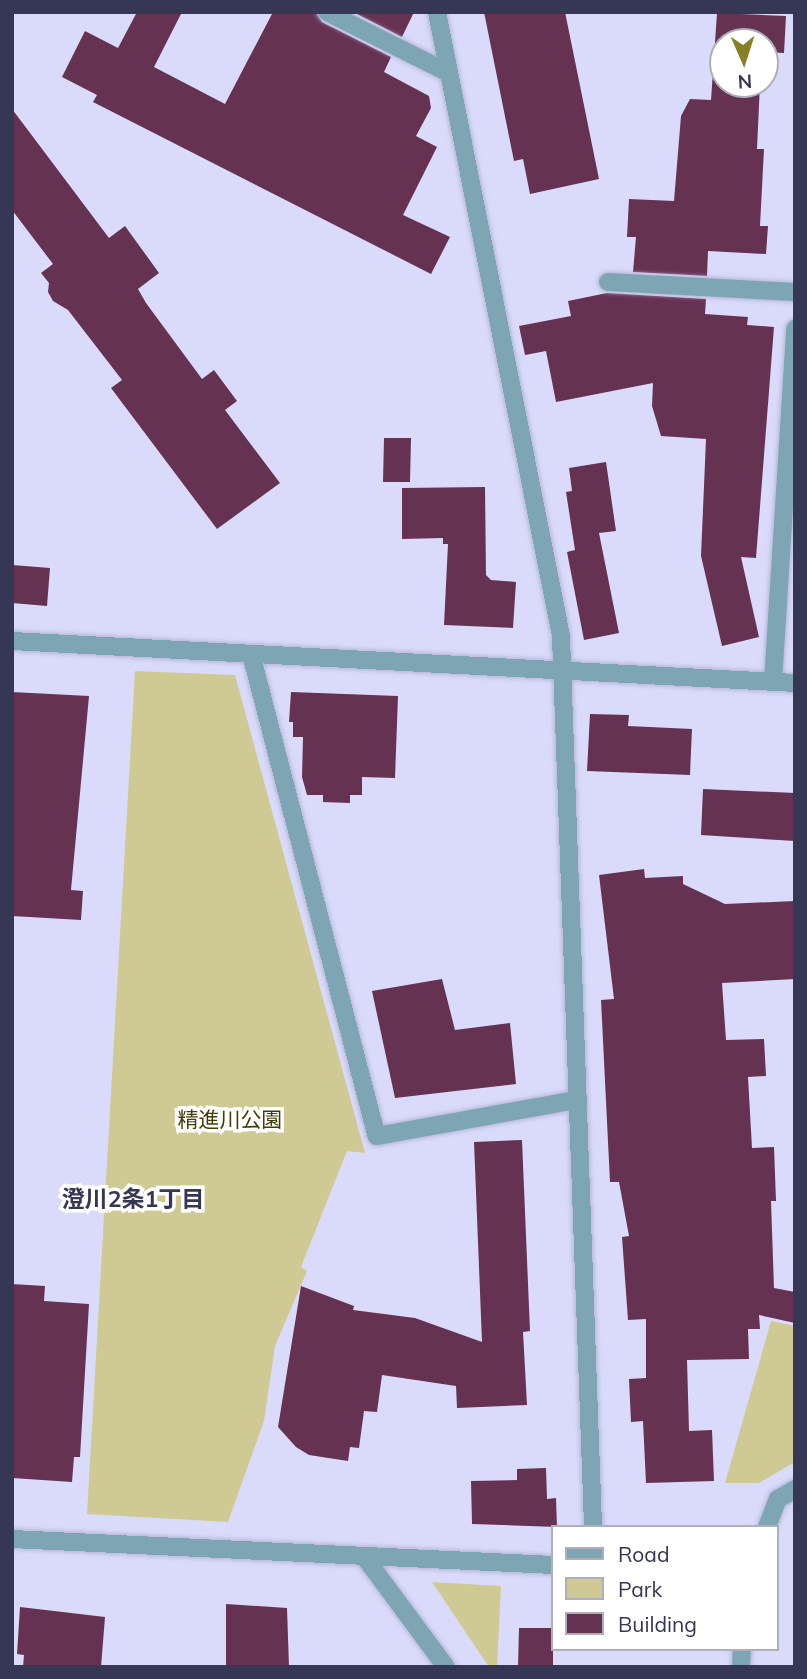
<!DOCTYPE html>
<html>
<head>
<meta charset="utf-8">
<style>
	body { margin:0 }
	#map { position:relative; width:807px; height:1679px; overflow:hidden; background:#dadbfb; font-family:Mulish,"Noto Sans JP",sans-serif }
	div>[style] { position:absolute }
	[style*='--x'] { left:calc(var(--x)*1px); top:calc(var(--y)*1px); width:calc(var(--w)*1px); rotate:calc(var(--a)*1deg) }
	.green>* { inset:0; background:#cfca93 }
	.building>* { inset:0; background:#663252 }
	.roads { filter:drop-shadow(0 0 2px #b6b7d6) drop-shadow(0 0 2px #b6b7d6) }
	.minor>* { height:18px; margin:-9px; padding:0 9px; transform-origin:9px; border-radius:9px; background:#7ea5b4 }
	span { translate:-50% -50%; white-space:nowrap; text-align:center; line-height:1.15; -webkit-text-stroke:7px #fff; paint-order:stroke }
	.park-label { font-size:21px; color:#433e09 }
	.neighbourhood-label { font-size:23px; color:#363655; font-weight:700 }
	.frame { position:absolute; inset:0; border:14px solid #363655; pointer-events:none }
	.legend { position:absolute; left:551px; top:1525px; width:228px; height:126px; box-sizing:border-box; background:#fff; border:2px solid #afafbb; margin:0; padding:9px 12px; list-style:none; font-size:21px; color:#363655 }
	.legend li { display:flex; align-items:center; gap:14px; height:35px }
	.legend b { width:35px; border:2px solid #afafbb }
	.north { position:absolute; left:709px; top:28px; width:70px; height:70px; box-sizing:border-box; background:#fff; border:2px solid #afafbb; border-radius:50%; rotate:177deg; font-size:19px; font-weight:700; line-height:28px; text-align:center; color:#363655 }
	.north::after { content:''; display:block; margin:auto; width:24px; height:32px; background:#887f26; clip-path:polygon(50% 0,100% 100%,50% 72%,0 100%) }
</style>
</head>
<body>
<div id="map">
	<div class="green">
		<div style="clip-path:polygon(135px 671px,235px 675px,365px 1153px,347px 1151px,301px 1267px,307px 1271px,275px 1346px,264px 1421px,228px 1522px,87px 1514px)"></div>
		<div style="clip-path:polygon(771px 1321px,795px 1326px,795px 1462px,759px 1483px,725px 1483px)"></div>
		<div style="clip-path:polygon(432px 1582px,501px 1586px,497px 1667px,489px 1667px)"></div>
	</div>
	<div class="building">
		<div style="clip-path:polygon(137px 12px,182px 12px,154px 67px,225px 104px,273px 12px,316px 12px,322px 22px,391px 57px,384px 72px,429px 96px,431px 108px,416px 136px,437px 147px,403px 215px,450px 237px,431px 274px,93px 102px,97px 95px,62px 77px,85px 31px,118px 48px)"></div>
		<div style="clip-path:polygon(353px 12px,414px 12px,402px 37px)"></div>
		<div style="clip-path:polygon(484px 12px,565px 12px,599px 179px,530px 194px,523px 159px,514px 161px)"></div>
		<div style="clip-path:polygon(717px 13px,786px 16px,784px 53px,765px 52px,765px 42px,723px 42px,723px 84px,760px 84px,757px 149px,764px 149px,760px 226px,768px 226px,766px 254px,708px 251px,707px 276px,633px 272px,636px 237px,627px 237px,629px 199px,674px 201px,681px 116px,690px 99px,711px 100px)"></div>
		<div style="clip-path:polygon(12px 109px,109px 238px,125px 226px,159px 273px,138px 289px,146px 303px,202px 379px,214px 370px,237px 401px,225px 410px,280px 483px,217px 529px,111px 388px,122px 380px,68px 310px,53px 301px,48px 292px,49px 283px,41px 273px,53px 264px,12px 210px)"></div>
		<div style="clip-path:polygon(607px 293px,706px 299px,705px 314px,748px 317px,747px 325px,774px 327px,756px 558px,741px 557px,759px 637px,722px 646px,701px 556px,706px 439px,661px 436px,652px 406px,653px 383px,556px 402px,546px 351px,525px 355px,519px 326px,571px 316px,568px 301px)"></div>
		<div style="clip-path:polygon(384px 438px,411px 438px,410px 482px,383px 482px)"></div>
		<div style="clip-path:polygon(606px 462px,616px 531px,599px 533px,619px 633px,584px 640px,567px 552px,575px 550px,566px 492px,572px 491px,569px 468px)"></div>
		<div style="clip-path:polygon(485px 487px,486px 575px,491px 580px,516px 582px,513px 628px,444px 625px,448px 544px,443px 544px,443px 538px,402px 539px,402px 488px)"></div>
		<div style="clip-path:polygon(12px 565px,50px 568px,47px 606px,12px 603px)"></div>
		<div style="clip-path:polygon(12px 692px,89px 696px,71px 890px,83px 891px,81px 920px,12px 916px)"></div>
		<div style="clip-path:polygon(291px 692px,398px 696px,395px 778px,362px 777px,362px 795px,350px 795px,350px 803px,323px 802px,323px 795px,307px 795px,302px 777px,303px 737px,293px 737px,293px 722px,289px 722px)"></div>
		<div style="clip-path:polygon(590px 714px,629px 715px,628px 726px,692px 729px,690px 775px,587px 771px)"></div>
		<div style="clip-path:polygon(703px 789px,795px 793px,795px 841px,701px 835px)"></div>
		<div style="clip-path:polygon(644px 869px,645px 878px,683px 876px,683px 884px,725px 904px,795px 901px,795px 979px,722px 983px,726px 1040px,764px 1039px,766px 1076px,748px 1077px,752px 1148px,774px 1147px,776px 1201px,771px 1201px,774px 1288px,795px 1292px,795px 1323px,759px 1315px,760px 1329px,748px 1329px,749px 1359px,687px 1360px,689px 1431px,712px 1430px,714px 1481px,646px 1483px,643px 1421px,631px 1422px,629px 1379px,646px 1378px,646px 1319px,628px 1320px,622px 1237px,629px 1236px,619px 1182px,610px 1182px,601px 1000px,614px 999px,599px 875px)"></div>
		<div style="clip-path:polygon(442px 979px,455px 1030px,510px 1023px,516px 1084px,395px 1098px,372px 991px)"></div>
		<div style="clip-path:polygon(522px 1140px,530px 1331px,523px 1332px,527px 1405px,457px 1408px,456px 1386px,382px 1375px,377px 1412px,364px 1411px,359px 1448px,350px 1447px,348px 1461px,309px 1455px,296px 1447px,278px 1427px,301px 1286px,354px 1306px,353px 1310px,415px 1318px,482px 1342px,474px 1142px)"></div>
		<div style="clip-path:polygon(12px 1284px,45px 1286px,44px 1301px,89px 1304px,80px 1457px,74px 1457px,72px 1482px,12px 1478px)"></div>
		<div style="clip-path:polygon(546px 1468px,547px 1499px,556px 1498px,557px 1527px,472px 1524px,471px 1481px,517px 1480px,517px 1469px)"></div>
		<div style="clip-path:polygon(226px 1604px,287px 1608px,289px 1667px,226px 1667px)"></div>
		<div style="clip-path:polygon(20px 1607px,105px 1617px,101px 1667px,23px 1667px,24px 1655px,17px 1654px)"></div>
		<div style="clip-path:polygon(519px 1628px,553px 1628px,553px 1667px,518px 1667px)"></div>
	</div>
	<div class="roads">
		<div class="minor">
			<div style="--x:327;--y:12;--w:136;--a:26.6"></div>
			<div style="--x:437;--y:12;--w:636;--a:78.76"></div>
			<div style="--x:561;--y:636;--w:892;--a:87.94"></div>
			<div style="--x:608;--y:282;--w:187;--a:3.1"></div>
			<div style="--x:12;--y:641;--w:784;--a:3.07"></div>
			<div style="--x:251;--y:654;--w:498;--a:75.4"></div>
			<div style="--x:377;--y:1136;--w:202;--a:-10.3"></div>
			<div style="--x:773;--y:682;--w:354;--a:-86.4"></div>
			<div style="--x:767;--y:1527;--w:30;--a:-69"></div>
			<div style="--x:778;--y:1499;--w:20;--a:-30"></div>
			<div style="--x:12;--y:1539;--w:542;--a:2.75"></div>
			<div style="--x:366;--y:1559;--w:134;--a:53.5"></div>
			<div style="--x:741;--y:1667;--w:18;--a:-87"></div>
		</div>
	</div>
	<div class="park-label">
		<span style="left:230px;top:1119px">精進川公園</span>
	</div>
	<div class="neighbourhood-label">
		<span style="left:133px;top:1199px">澄川2条1丁目</span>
	</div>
	<div class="frame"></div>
	<ul class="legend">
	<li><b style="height:9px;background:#7ea5b4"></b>Road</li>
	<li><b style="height:19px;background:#cfca93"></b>Park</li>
	<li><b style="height:19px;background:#663252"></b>Building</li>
	</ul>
	<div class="north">N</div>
</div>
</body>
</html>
